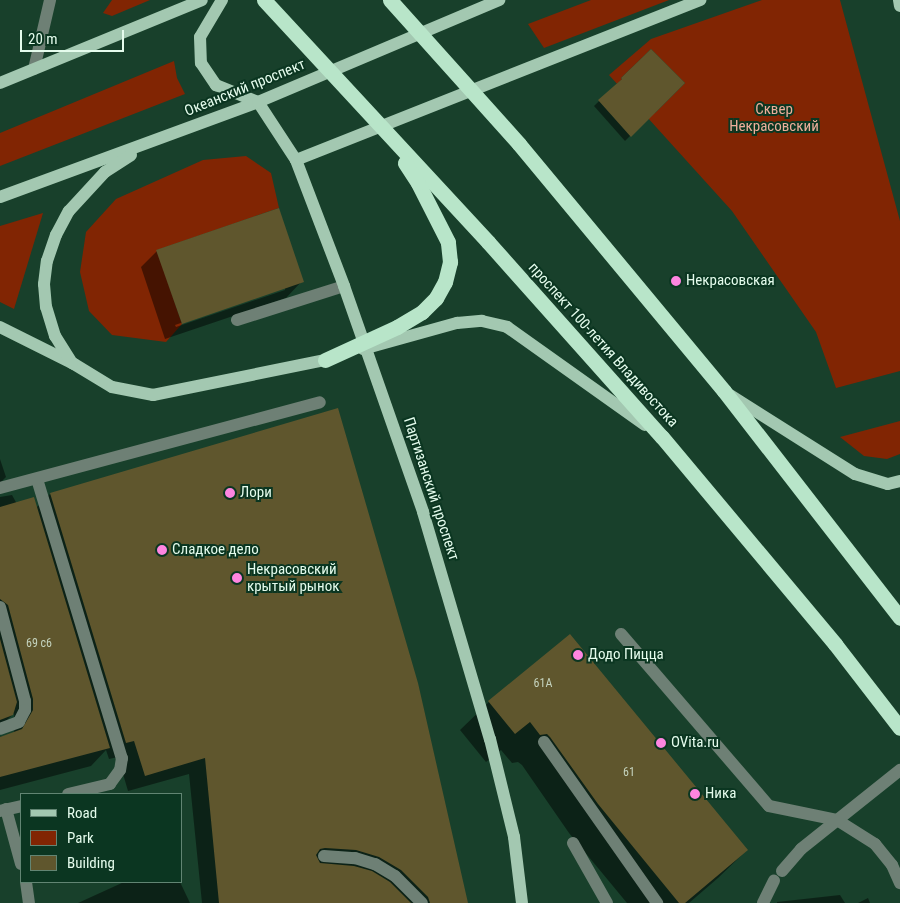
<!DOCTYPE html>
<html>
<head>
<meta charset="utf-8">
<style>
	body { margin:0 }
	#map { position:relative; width:900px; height:903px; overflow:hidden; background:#18402b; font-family:"Roboto Condensed",sans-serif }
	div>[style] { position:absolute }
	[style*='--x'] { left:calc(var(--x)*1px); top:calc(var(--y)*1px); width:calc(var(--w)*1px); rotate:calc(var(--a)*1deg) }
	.green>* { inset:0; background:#812503 }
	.shadow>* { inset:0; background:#0007 }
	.building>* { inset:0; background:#5f562d }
	.minor>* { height:12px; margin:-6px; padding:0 6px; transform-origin:6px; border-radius:6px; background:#6e8075 }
	.major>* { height:12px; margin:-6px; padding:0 6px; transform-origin:6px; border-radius:6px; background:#a3c8b1 }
	.highway>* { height:15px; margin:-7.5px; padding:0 7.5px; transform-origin:7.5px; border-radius:7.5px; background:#b8e5c9 }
	.major-bridge>* { height:12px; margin:-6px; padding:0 6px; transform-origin:6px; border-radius:6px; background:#a3c8b1 }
	.highway-bridge>* { height:15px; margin:-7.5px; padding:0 7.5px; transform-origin:7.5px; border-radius:7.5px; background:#b8e5c9 }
	.dots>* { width:14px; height:14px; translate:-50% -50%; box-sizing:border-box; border:2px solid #0b3621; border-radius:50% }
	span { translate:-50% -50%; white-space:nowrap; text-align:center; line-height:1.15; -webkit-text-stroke:4px #0b3621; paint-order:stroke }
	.number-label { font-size:12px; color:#c4d2bd }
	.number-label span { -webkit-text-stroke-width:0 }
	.street-label { font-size:15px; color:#e5fced }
	.park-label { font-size:15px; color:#edae9b }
	.poi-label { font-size:15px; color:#e5fced }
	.left { translate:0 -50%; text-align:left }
	.legend { position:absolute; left:20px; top:793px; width:162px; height:90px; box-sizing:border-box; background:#0b3621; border:1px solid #628573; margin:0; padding:6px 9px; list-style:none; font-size:15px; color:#e5fced }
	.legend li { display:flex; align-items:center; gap:10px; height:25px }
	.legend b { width:25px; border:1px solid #628573 }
	.scale { position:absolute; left:20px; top:30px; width:104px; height:22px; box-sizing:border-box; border:2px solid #e5fced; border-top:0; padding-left:6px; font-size:15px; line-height:18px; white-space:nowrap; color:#e5fced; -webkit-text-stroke:4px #0b3621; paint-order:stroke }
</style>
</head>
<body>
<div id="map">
	<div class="green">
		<div style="clip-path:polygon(112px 0,150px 0,112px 16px,103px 13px)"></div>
		<div style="clip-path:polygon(591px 0,669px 0,544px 48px,528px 24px)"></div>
		<div style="clip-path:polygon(evenodd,762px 0,840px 0,900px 221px,900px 371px,836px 388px,816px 332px,732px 211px,609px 75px,651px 39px,762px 0,651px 49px,685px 83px,655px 113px,621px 78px,651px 49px)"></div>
		<div style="clip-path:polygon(174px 61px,177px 78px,185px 94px,0 166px,0 133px)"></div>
		<div style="clip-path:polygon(246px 156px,271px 173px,279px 208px,157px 250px,182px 324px,166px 342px,112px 335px,89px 311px,80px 272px,86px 232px,116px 199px,203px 160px)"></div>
		<div style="clip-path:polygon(43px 213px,14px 309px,0 302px,0 226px)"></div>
		<div style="clip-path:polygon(900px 421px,900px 454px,887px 459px,864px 456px,840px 437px)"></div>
	</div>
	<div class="shadow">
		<div style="clip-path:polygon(651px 51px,683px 83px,625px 141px,594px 106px)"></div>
		<div style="clip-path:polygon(evenodd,157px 251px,302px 281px,286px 298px,165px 339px,141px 267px,157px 251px,285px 287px,285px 290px,176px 327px,175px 325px,285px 287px)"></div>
		<div style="clip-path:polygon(0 459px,6px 477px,0 483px)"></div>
		<div style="clip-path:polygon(50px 494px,466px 903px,202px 903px,189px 774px,128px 791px,118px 757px,109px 759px,106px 750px,91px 766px,0 790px,0 737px,13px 734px,15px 729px,14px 713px,0 727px,0 497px,12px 495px,17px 504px,36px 508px)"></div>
		<div style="clip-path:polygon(570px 636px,747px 850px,718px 878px,689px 903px,627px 903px,569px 833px,522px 765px,518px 762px,512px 763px,501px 750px,486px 762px,460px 730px,489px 702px)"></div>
		<div style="clip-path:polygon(124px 882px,180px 882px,190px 903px,78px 903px)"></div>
		<div style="clip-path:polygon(840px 895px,845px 903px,777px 903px,777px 902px)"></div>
		<div style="clip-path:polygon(868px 898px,870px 903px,858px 903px)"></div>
	</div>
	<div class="building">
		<div style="clip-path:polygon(651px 49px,685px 83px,631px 137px,598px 100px,622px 79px,621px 78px)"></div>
		<div style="clip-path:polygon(279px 208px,304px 282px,182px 324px,156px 250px)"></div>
		<div style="clip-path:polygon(338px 408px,418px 683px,468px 903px,430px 903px,428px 897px,401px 870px,379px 857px,356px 850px,325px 848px,320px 849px,316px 855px,320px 863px,354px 866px,372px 871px,390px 882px,411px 903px,219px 903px,205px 758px,145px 776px,134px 741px,126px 743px,50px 493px)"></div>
		<div style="clip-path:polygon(34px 497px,110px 748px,0 777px,0 737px,22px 729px,33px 710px,33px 699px,8px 605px,0 599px,0 507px)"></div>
		<div style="clip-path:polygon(570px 634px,748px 850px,685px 903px,679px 903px,598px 804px,550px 737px,547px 734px,540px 735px,530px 722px,515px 734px,488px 701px)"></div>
		<div style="clip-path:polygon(0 639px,17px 702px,13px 715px,0 720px)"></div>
	</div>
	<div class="minor">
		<div style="--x:34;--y:69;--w:71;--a:-76.9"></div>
		<div style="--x:237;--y:320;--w:112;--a:-17.6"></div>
		<div style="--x:37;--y:479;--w:292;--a:73.1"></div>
		<div style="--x:122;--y:758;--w:12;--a:99"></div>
		<div style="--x:120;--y:770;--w:17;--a:126"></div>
		<div style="--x:110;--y:784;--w:43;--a:166.6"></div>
		<div style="--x:0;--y:488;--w:331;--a:-15"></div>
		<div style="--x:0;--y:607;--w:97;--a:75.1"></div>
		<div style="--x:25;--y:701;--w:9;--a:90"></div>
		<div style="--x:25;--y:710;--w:13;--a:117"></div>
		<div style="--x:19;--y:722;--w:20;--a:160"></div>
		<div style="--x:621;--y:634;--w:227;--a:49.3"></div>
		<div style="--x:769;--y:806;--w:69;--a:11.6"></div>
		<div style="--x:837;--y:820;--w:45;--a:32.3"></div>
		<div style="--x:875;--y:844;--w:27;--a:51"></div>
		<div style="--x:892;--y:865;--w:20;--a:66"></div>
		<div style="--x:544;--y:742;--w:197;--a:54.9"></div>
		<div style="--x:6;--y:809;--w:57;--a:74.7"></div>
		<div style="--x:0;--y:811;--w:22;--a:-13"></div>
		<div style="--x:573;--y:843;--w:69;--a:60.5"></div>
		<div style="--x:324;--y:856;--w:31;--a:4"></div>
		<div style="--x:355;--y:858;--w:21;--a:17"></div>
		<div style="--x:375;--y:864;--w:23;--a:31"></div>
		<div style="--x:395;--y:876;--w:38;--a:45"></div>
		<div style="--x:782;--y:871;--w:29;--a:-49"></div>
		<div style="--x:801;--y:849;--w:127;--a:-38.6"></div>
		<div style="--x:26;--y:882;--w:21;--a:82"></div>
		<div style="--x:763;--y:903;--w:25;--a:-64"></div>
	</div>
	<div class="major">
		<div style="--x:222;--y:0;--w:43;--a:120.7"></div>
		<div style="--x:200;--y:37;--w:26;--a:88"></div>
		<div style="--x:201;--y:63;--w:27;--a:56"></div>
		<div style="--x:216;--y:85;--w:45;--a:22"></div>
		<div style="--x:899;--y:0;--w:6;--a:81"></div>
		<div style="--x:0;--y:83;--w:218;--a:-22.3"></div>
		<div style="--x:258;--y:102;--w:69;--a:56.8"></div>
		<div style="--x:296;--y:160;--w:135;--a:69.1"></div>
		<div style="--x:344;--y:286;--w:239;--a:70.7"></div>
		<div style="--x:423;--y:512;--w:237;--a:73.6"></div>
		<div style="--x:490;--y:739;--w:101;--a:76.2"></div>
		<div style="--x:514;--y:837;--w:66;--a:83.1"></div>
		<div style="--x:296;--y:160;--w:435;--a:-21.6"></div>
		<div style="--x:0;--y:197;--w:275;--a:-20.2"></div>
		<div style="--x:258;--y:102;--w:262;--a:-22.9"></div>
		<div style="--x:457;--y:323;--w:25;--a:-5"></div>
		<div style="--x:482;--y:321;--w:26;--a:13"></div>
		<div style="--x:507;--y:327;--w:169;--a:35.4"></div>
		<div style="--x:0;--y:327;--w:83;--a:26.6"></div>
		<div style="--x:74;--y:364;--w:44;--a:31.2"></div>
		<div style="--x:112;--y:387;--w:42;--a:11"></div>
		<div style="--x:153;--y:395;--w:176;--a:-11.5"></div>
		<div style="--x:72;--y:363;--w:32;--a:-122"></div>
		<div style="--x:55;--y:336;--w:30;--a:-107"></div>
		<div style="--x:46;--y:307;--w:23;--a:-95"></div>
		<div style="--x:44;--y:284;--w:23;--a:-83"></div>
		<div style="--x:47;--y:261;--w:28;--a:-71"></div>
		<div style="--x:56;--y:235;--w:27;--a:-62"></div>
		<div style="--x:69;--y:211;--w:53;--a:-47.3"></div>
		<div style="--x:105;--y:172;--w:31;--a:-33"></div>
		<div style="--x:730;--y:395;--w:148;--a:32.3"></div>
		<div style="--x:855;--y:474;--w:34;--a:17"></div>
		<div style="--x:888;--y:484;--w:12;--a:-14"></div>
	</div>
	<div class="highway">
		<div style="--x:519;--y:144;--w:321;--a:50.3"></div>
		<div style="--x:724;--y:391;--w:287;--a:52.2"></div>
		<div style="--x:488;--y:242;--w:261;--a:48.3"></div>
		<div style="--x:662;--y:437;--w:270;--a:50.1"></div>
		<div style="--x:835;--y:644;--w:106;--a:52.3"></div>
	</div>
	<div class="major-bridge">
		<div style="--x:363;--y:349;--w:98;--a:-15.5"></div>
	</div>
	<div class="highway-bridge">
		<div style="--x:264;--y:0;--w:330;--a:47.2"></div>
		<div style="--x:390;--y:0;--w:193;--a:48.1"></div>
		<div style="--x:325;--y:360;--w:79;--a:-24.6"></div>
		<div style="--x:397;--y:327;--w:29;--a:-31"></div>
		<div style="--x:422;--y:312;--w:20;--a:-45"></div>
		<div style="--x:436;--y:298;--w:18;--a:-61"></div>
		<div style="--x:445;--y:282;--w:21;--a:-76"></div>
		<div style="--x:450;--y:262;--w:20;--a:-96"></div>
		<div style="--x:448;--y:242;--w:66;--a:-117"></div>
		<div style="--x:418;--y:183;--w:24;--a:-123"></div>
	</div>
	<div class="dots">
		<div style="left:676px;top:281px;background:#fe85e0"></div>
		<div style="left:230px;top:493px;background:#fe85e0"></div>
		<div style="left:162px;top:550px;background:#fe85e0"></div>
		<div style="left:237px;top:578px;background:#fe85e0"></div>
		<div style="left:578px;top:655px;background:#fe85e0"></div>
		<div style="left:661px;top:743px;background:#fe85e0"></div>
		<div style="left:695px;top:794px;background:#fe85e0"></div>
	</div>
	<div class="number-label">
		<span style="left:39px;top:644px">69 с6</span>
		<span style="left:543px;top:684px">61А</span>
		<span style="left:629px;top:773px">61</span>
	</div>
	<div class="street-label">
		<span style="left:245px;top:88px;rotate:-22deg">Океанский проспект</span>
		<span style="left:603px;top:345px;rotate:48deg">проспект 100-летия Владивостока</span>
		<span style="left:431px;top:489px;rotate:72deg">Партизанский проспект</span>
	</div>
	<div class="park-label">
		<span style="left:774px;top:118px">Сквер<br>Некрасовский</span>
	</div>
	<div class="poi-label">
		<span class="left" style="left:686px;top:281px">Некрасовская</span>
		<span class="left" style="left:240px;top:493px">Лори</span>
		<span class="left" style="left:172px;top:550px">Сладкое дело</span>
		<span class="left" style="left:247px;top:578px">Некрасовский<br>крытый рынок</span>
		<span class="left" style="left:588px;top:655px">Додо Пицца</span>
		<span class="left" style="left:671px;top:743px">OVita.ru</span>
		<span class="left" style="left:705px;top:794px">Ника</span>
	</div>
	<ul class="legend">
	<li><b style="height:6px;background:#a3c8b1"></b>Road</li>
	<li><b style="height:14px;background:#812503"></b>Park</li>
	<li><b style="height:14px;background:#5f562d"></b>Building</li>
	</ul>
	<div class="scale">20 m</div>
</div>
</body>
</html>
